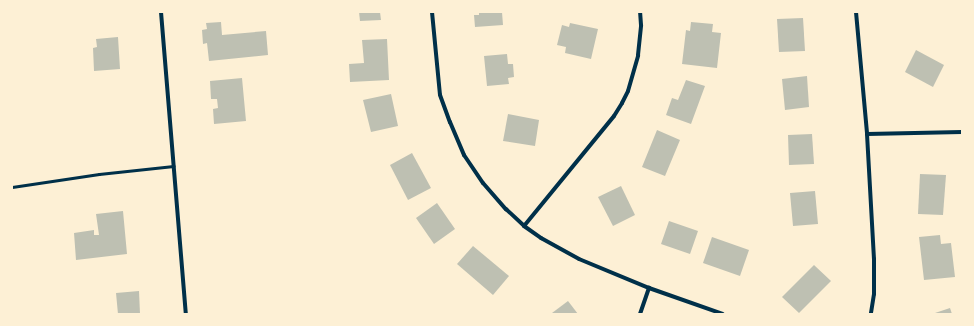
<!DOCTYPE html>
<html>
<head>
<meta charset="utf-8">
<style>
	body { margin:0 }
	#map { position:relative; width:974px; height:326px; overflow:hidden; background:#fdf0d5; font-family:Signika,sans-serif }
	div>[style] { position:absolute }
	[style*='--x'] { left:calc(var(--x)*1px); top:calc(var(--y)*1px); width:calc(var(--w)*1px); rotate:calc(var(--a)*1deg) }
	.building>* { inset:0; background:#bec0b2 }
	.service>* { height:3px; margin:-1.5px; padding:0 1.5px; transform-origin:1.5px; border-radius:1.5px; background:#003049 }
	.minor>* { height:4px; margin:-2px; padding:0 2px; transform-origin:2px; border-radius:2px; background:#003049 }
	span { translate:-50% -50%; white-space:nowrap; text-align:center; line-height:1.15; -webkit-text-stroke:3px #fdf0d5; paint-order:stroke }
	.frame { position:absolute; inset:0; border:13px solid #fdf0d5; pointer-events:none }
</style>
</head>
<body>
<div id="map">
	<div class="building">
		<div style="clip-path:polygon(359px 12px,380px 12px,381px 20px,360px 21px)"></div>
		<div style="clip-path:polygon(479px 12px,502px 12px,503px 25px,475px 27px,474px 15px,479px 15px)"></div>
		<div style="clip-path:polygon(803px 18px,805px 51px,779px 52px,777px 19px)"></div>
		<div style="clip-path:polygon(221px 22px,222px 35px,266px 31px,268px 55px,209px 61px,207px 43px,203px 44px,202px 30px,207px 29px,206px 23px)"></div>
		<div style="clip-path:polygon(691px 22px,713px 24px,712px 32px,721px 33px,717px 68px,682px 64px,686px 30px,690px 31px)"></div>
		<div style="clip-path:polygon(570px 23px,598px 29px,591px 59px,565px 53px,566px 47px,557px 45px,562px 25px,569px 27px)"></div>
		<div style="clip-path:polygon(118px 37px,120px 69px,94px 71px,93px 48px,97px 47px,96px 39px)"></div>
		<div style="clip-path:polygon(387px 39px,389px 80px,350px 82px,349px 64px,364px 63px,362px 40px)"></div>
		<div style="clip-path:polygon(916px 50px,944px 65px,933px 87px,905px 72px)"></div>
		<div style="clip-path:polygon(507px 54px,508px 64px,513px 64px,514px 77px,508px 78px,509px 84px,487px 86px,484px 56px)"></div>
		<div style="clip-path:polygon(807px 76px,809px 107px,785px 110px,782px 79px)"></div>
		<div style="clip-path:polygon(242px 78px,246px 121px,214px 124px,213px 109px,218px 108px,217px 99px,211px 99px,210px 81px)"></div>
		<div style="clip-path:polygon(686px 80px,705px 86px,691px 124px,666px 115px,672px 98px,678px 100px)"></div>
		<div style="clip-path:polygon(391px 94px,398px 126px,371px 132px,363px 100px)"></div>
		<div style="clip-path:polygon(508px 114px,539px 120px,535px 146px,503px 141px)"></div>
		<div style="clip-path:polygon(657px 130px,680px 140px,665px 176px,642px 167px)"></div>
		<div style="clip-path:polygon(812px 134px,814px 164px,789px 165px,788px 135px)"></div>
		<div style="clip-path:polygon(412px 153px,431px 188px,408px 200px,390px 165px)"></div>
		<div style="clip-path:polygon(920px 174px,946px 175px,943px 215px,918px 214px)"></div>
		<div style="clip-path:polygon(621px 186px,635px 215px,613px 226px,598px 197px)"></div>
		<div style="clip-path:polygon(815px 191px,818px 224px,793px 226px,790px 193px)"></div>
		<div style="clip-path:polygon(437px 203px,455px 229px,434px 244px,416px 218px)"></div>
		<div style="clip-path:polygon(123px 211px,127px 254px,76px 260px,74px 233px,94px 230px,94px 235px,99px 235px,96px 214px)"></div>
		<div style="clip-path:polygon(669px 221px,698px 231px,690px 254px,661px 244px)"></div>
		<div style="clip-path:polygon(940px 235px,941px 244px,951px 243px,955px 277px,924px 280px,919px 237px)"></div>
		<div style="clip-path:polygon(712px 237px,749px 250px,740px 276px,703px 263px)"></div>
		<div style="clip-path:polygon(473px 246px,509px 276px,493px 295px,457px 264px)"></div>
		<div style="clip-path:polygon(814px 265px,831px 281px,799px 313px,782px 297px)"></div>
		<div style="clip-path:polygon(139px 291px,140px 314px,118px 314px,116px 293px)"></div>
		<div style="clip-path:polygon(568px 301px,578px 314px,553px 314px,552px 313px)"></div>
		<div style="clip-path:polygon(950px 308px,952px 314px,932px 314px)"></div>
	</div>
	<div class="service">
		<div style="--x:12;--y:187;--w:88;--a:-8.5"></div>
		<div style="--x:99;--y:174;--w:75;--a:-6.1"></div>
	</div>
	<div class="minor">
		<div style="--x:161;--y:12;--w:303;--a:85.3"></div>
		<div style="--x:432;--y:12;--w:83;--a:84.5"></div>
		<div style="--x:440;--y:95;--w:29;--a:70"></div>
		<div style="--x:450;--y:122;--w:36;--a:67"></div>
		<div style="--x:464;--y:155;--w:34;--a:56"></div>
		<div style="--x:483;--y:183;--w:35;--a:49"></div>
		<div style="--x:506;--y:209;--w:25;--a:43"></div>
		<div style="--x:524;--y:226;--w:21;--a:35"></div>
		<div style="--x:541;--y:238;--w:43;--a:28.9"></div>
		<div style="--x:579;--y:259;--w:76;--a:22.5"></div>
		<div style="--x:649;--y:288;--w:78;--a:19.4"></div>
		<div style="--x:856;--y:12;--w:122;--a:84.8"></div>
		<div style="--x:867;--y:134;--w:125;--a:86.8"></div>
		<div style="--x:874;--y:259;--w:35;--a:90"></div>
		<div style="--x:874;--y:294;--w:20;--a:99"></div>
		<div style="--x:867;--y:134;--w:95;--a:-1.2"></div>
		<div style="--x:524;--y:226;--w:142;--a:-50.7"></div>
		<div style="--x:614;--y:116;--w:15;--a:-58"></div>
		<div style="--x:622;--y:103;--w:13;--a:-63"></div>
		<div style="--x:628;--y:91;--w:37;--a:-74"></div>
		<div style="--x:638;--y:55;--w:30;--a:-84"></div>
		<div style="--x:641;--y:25;--w:13;--a:-94"></div>
		<div style="--x:640;--y:314;--w:28;--a:-71"></div>
	</div>
	<div class="frame"></div>
</div>
</body>
</html>
